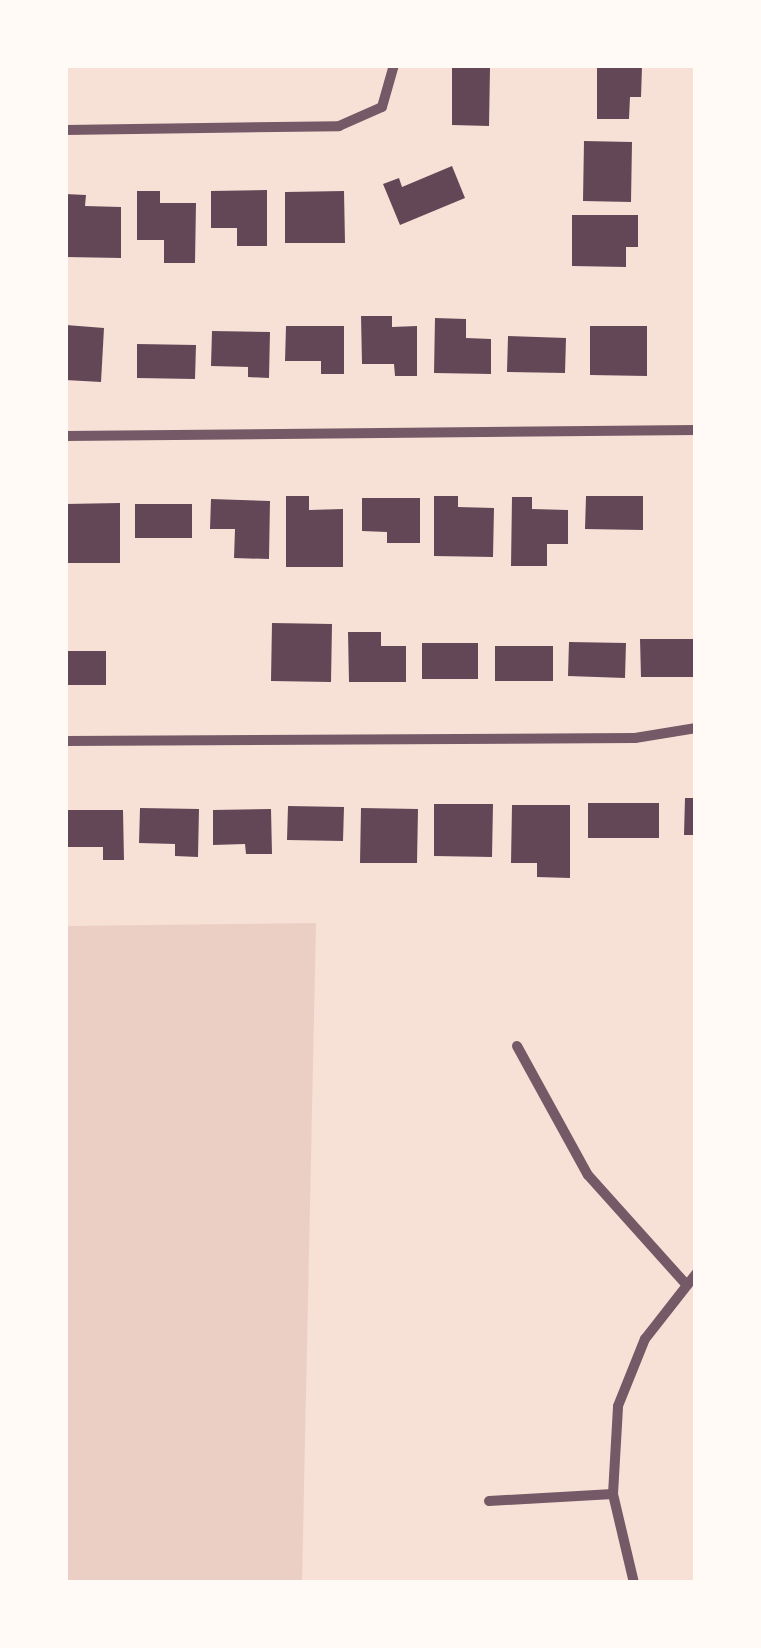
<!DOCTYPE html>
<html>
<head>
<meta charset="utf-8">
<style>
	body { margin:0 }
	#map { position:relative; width:761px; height:1648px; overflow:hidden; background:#f7e1d7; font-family:Manrope,sans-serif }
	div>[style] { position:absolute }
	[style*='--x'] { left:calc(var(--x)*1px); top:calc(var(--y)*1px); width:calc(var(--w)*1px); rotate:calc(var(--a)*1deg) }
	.green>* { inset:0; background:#ebcfc5 }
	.building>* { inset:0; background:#644757 }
	.minor>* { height:10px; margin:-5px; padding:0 5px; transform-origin:5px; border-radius:5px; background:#755966 }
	span { translate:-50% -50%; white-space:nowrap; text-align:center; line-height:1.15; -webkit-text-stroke:10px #fffaf5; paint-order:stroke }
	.frame { position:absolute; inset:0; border:68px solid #fffaf5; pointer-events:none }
</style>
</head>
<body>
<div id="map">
	<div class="green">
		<div style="clip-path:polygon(316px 923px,302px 1583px,65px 1583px,65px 926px)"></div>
	</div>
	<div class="building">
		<div style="clip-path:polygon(597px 66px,642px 67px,641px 97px,630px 97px,629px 119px,597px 119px)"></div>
		<div style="clip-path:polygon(452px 68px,490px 68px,489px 126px,452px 125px)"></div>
		<div style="clip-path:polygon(584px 141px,632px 142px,631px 202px,583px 201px)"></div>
		<div style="clip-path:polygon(452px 166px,465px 198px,400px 225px,383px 184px,399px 178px,402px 187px)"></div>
		<div style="clip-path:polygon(267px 190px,267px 246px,237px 246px,237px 228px,211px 228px,211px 191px)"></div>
		<div style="clip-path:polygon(137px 191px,160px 191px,160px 203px,196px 203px,195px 263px,164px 263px,164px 240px,137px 240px)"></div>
		<div style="clip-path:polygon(344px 191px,345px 243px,285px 243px,285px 192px)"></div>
		<div style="clip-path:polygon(65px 194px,86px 195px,85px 206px,121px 207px,121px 258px,65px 257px)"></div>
		<div style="clip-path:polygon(572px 215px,638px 215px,638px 247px,626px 247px,626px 267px,572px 266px)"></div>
		<div style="clip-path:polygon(361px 316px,392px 316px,392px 327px,417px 326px,417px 376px,395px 376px,394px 364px,362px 364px)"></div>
		<div style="clip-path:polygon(435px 318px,466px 319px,466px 338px,491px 339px,491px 374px,434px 373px)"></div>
		<div style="clip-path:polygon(66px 325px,104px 328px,101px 382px,65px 380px)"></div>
		<div style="clip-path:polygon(286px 326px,344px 326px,344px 374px,321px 374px,321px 361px,285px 361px)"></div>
		<div style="clip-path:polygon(590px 326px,647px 326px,647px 376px,590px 375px)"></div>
		<div style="clip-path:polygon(212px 331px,270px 332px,269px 378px,248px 377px,248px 367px,211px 366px)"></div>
		<div style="clip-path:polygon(508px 336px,566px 338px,565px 373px,507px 372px)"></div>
		<div style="clip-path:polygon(137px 344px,196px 345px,195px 379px,137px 378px)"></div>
		<div style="clip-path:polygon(286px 496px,309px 496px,309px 510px,343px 509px,343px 567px,286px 567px)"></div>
		<div style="clip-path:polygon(434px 496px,458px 496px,458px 507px,494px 508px,493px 557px,434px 556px)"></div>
		<div style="clip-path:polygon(586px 496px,643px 496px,643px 530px,585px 529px)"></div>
		<div style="clip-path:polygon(512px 497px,532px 497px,532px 509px,568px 510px,568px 544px,547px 544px,547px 566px,511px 566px)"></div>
		<div style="clip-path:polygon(362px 498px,420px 498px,420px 543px,387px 543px,387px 532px,362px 531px)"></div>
		<div style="clip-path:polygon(211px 499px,270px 501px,269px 559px,234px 558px,235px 529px,210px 529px)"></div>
		<div style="clip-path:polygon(120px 503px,120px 563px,65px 563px,65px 504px)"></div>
		<div style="clip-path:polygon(135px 504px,192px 504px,192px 538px,135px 538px)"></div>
		<div style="clip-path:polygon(272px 623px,332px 624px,331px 682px,271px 681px)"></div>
		<div style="clip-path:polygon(348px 632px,381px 632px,381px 646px,406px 646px,406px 682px,349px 682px)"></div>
		<div style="clip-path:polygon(640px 639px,696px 639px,696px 677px,641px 677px)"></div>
		<div style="clip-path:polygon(569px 642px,626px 643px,625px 678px,568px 676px)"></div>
		<div style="clip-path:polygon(422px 643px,478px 643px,478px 679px,422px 679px)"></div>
		<div style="clip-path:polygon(495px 646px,553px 646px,553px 681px,495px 681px)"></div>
		<div style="clip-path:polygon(65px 651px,106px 651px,106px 685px,65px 685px)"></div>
		<div style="clip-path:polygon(685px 798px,696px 798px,696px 835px,684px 835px)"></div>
		<div style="clip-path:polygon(588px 803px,659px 803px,659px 838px,588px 838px)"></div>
		<div style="clip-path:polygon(434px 804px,493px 804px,492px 857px,434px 856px)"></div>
		<div style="clip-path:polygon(512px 805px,570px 805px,570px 878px,537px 877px,537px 863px,511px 863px)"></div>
		<div style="clip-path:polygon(288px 806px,344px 807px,343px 841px,287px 840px)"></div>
		<div style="clip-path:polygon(140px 808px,199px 809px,198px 857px,175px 856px,175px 844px,139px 843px)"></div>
		<div style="clip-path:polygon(361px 808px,418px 809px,417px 863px,360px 863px)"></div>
		<div style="clip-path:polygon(271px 809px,272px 854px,246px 854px,245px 844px,213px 845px,213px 810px)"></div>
		<div style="clip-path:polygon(66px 810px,123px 810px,124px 860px,103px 860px,103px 847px,66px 847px)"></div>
	</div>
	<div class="minor">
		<div style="--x:65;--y:130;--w:274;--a:-0.8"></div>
		<div style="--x:339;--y:126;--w:47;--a:-23.8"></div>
		<div style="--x:382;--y:107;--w:44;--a:-74.1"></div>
		<div style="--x:65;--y:436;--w:631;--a:-0.54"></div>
		<div style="--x:65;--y:741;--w:570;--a:-0.3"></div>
		<div style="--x:635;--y:738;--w:62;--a:-9.3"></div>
		<div style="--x:517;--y:1046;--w:147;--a:61.2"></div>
		<div style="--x:588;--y:1175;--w:145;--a:48.1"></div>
		<div style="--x:489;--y:1501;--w:124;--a:-3.2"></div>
		<div style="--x:634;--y:1583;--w:91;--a:-103.3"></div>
		<div style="--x:613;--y:1494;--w:88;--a:-86.7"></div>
		<div style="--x:618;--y:1406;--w:72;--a:-68.1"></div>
		<div style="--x:645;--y:1339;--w:83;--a:-51.9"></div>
	</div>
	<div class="frame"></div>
</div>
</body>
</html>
